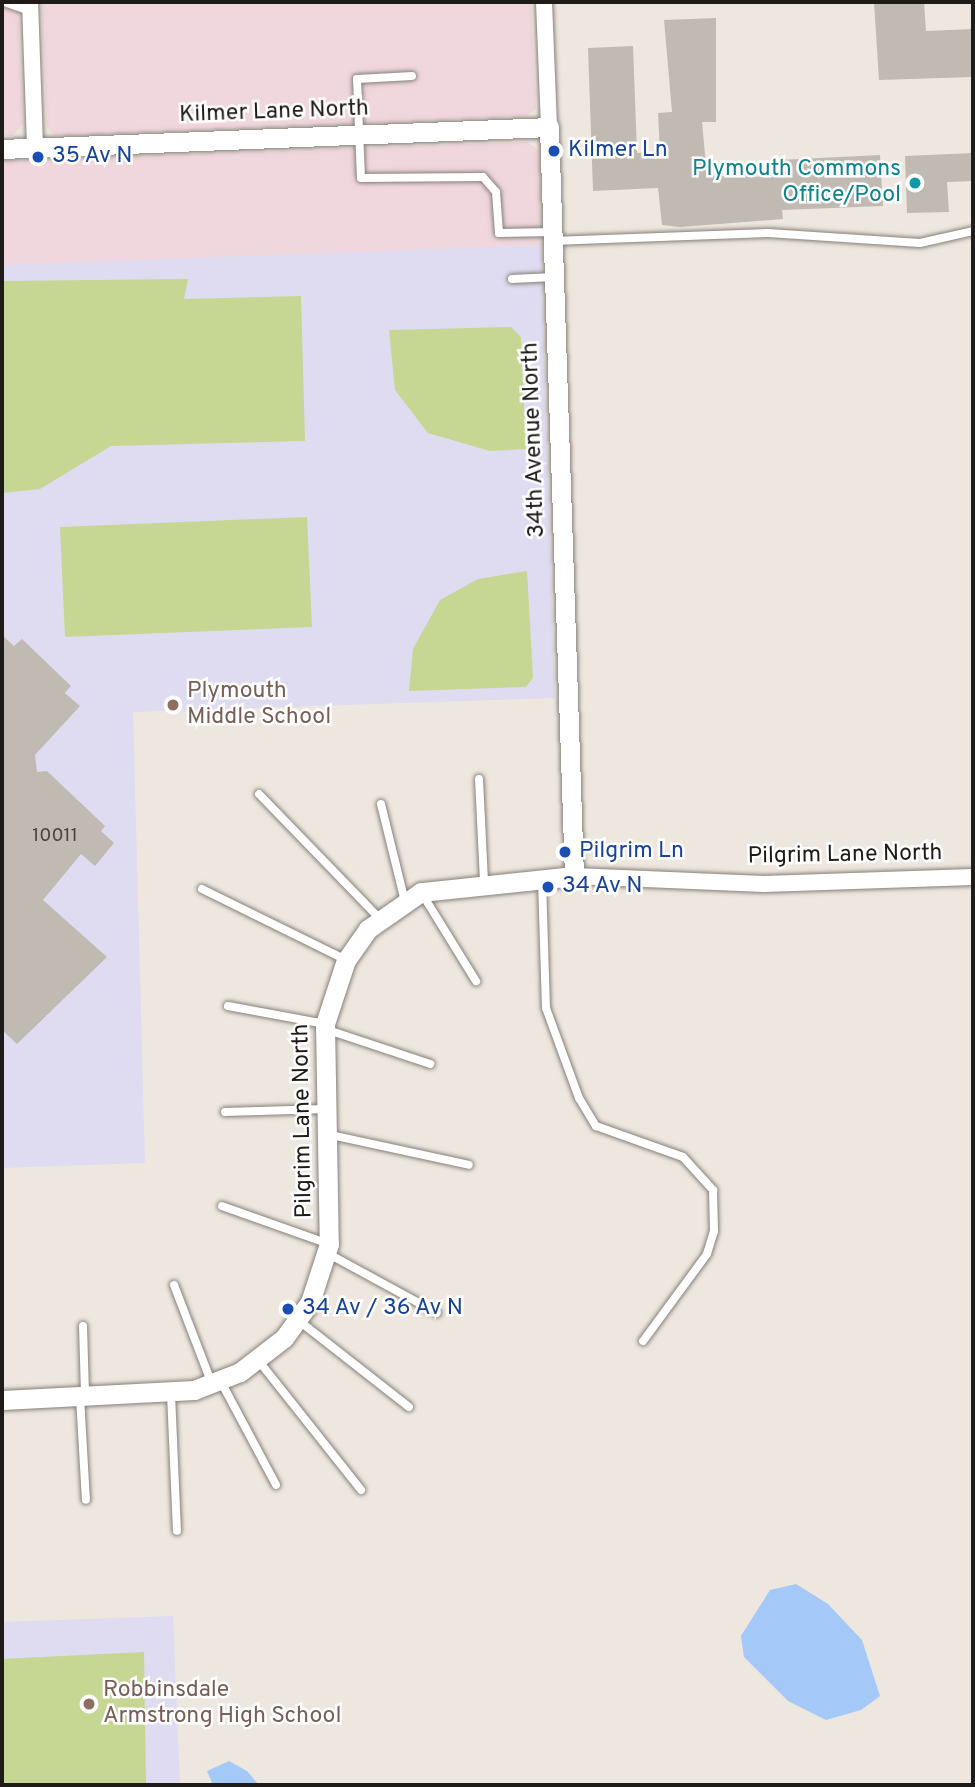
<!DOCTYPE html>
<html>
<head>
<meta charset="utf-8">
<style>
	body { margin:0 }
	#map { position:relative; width:975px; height:1787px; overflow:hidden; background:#eee7df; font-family:Overpass,sans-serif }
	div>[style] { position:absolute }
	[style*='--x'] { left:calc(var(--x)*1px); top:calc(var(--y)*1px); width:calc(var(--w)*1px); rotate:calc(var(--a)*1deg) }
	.commercial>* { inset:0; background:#f0d6dd }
	.education>* { inset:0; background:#dfdbf1 }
	.green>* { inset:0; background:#c5d792 }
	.water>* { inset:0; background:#a4c9f8 }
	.building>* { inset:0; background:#c1bab3 }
	.roads { filter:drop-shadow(0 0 2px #87807a) drop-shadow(0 0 2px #87807a) }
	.service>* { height:8px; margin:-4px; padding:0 4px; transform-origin:4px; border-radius:4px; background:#fff }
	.minor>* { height:16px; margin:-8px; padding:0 8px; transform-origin:8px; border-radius:8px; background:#fff }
	.tertiary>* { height:19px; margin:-9.5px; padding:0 9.5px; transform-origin:9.5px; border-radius:9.5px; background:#fff }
	.dots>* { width:19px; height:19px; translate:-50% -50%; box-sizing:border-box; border:4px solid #fff; border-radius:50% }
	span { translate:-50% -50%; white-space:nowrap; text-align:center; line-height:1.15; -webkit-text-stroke:5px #fff; paint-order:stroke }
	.number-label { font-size:19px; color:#474340 }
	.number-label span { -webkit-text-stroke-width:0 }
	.street-label { font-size:23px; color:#1e1b19 }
	.transit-label { font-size:23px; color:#164399 }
	.left { translate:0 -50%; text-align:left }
	.culture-label { font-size:23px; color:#0d838f }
	.right { translate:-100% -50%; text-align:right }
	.education-label { font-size:23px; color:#785e54 }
	.frame { position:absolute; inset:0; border:4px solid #1e1b19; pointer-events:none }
</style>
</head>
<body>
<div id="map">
	<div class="commercial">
		<div style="clip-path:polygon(2px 2px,18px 2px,23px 123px,13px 136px,2px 136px)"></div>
		<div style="clip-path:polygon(41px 2px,531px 2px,536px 109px,527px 116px,54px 136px,47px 126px)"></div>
		<div style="clip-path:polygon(527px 142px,539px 150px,541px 245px,2px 265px,2px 161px)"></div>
	</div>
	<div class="education">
		<div style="clip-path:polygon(541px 245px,555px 698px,133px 712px,145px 1163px,2px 1168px,2px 265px)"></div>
		<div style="clip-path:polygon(173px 1616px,180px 1785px,2px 1785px,2px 1622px)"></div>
	</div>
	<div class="green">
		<div style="clip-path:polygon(188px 279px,184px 299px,301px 296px,305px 441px,111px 446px,40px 489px,2px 493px,2px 281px)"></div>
		<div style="clip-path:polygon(511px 327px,521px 337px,526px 449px,490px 451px,428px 433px,395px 390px,389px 330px)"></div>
		<div style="clip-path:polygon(307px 517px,312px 627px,65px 637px,60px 527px)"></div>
		<div style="clip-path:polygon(527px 571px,533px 678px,526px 687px,409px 691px,413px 649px,440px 600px,478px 579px)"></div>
		<div style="clip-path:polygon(144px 1652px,146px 1785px,2px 1785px,2px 1659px)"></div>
	</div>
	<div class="water">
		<div style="clip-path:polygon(796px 1584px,828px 1604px,862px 1640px,880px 1696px,861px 1710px,826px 1720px,788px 1701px,744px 1657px,741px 1636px,770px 1590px)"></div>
		<div style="clip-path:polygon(229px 1761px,247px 1771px,259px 1785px,213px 1785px,207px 1771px)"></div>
	</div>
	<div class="building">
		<div style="clip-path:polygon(874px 2px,924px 2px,926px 31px,973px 29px,973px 77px,879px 80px)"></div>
		<div style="clip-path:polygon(716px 18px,716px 122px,702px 122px,707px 176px,781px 177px,780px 160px,880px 155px,883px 206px,782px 210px,783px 219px,680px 227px,662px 225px,658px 188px,593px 191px,588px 48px,633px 46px,637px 153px,660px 152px,658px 113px,672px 112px,664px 20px)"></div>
		<div style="clip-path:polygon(973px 153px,973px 181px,947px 182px,949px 212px,907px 213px,905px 156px)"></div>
		<div style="clip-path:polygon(2px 635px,14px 646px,22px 639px,71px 686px,65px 693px,80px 706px,35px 755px,37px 772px,47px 771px,105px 826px,101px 831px,114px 843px,95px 866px,81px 854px,43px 900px,107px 957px,17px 1044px,2px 1030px)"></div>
	</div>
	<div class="roads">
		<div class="service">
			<div style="--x:4;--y:2;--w:28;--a:19"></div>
			<div style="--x:412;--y:76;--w:55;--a:176.9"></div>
			<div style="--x:357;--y:79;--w:99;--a:87.7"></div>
			<div style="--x:361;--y:178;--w:122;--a:-0.5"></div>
			<div style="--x:483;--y:177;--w:20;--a:49"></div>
			<div style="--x:496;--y:192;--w:41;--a:85.8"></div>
			<div style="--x:499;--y:233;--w:53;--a:-1.1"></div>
			<div style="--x:552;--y:241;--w:216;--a:-2.1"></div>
			<div style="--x:768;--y:233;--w:152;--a:3.8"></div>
			<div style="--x:920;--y:243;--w:54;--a:-12.8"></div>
			<div style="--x:512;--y:279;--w:42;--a:-2.7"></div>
			<div style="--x:479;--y:779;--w:102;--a:87.2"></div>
			<div style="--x:259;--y:794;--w:174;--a:45.9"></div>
			<div style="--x:381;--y:804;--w:101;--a:76.2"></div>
			<div style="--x:542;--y:881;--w:127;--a:88.2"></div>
			<div style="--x:546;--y:1008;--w:96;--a:69.9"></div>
			<div style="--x:579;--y:1098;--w:33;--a:59"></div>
			<div style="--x:596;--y:1126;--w:92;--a:19.6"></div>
			<div style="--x:683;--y:1157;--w:45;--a:47.7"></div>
			<div style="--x:713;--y:1190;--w:41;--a:88.6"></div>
			<div style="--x:714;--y:1231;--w:24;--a:107"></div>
			<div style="--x:707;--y:1254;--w:108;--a:126.3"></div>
			<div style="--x:202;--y:889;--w:161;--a:26.2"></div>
			<div style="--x:421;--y:892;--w:105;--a:58.3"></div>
			<div style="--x:228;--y:1006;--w:99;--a:10.5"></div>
			<div style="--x:325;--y:1029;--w:111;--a:18.4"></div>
			<div style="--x:225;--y:1112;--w:101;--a:-1.7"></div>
			<div style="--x:326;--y:1134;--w:146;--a:12.2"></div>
			<div style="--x:222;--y:1206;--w:114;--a:19.6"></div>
			<div style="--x:327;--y:1253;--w:125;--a:28.6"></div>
			<div style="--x:174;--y:1285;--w:106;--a:69"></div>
			<div style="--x:298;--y:1320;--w:141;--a:38.1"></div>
			<div style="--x:83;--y:1326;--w:68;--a:88.3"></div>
			<div style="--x:258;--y:1360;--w:166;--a:51.6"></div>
			<div style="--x:220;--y:1380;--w:119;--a:61.9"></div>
			<div style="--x:171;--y:1394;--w:137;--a:87.5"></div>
			<div style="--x:80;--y:1397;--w:103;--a:86.7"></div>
		</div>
		<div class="minor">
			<div style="--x:30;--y:2;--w:145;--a:88"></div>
			<div style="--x:544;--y:2;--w:125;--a:87.7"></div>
			<div style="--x:574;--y:876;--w:190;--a:2.4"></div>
			<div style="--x:764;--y:884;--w:209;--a:-1.9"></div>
		</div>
		<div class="tertiary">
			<div style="--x:2;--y:149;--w:547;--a:-2.3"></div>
			<div style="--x:549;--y:127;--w:749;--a:88.09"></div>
			<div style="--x:574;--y:876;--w:154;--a:174"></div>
			<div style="--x:421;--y:892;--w:65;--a:145.1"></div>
			<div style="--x:368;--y:929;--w:38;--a:125"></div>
			<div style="--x:346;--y:960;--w:67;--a:108.2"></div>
			<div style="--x:325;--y:1024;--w:220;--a:89"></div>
			<div style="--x:329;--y:1244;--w:61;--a:108.1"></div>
			<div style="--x:310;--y:1302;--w:44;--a:125.8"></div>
			<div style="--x:284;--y:1338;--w:56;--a:142.3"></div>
			<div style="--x:240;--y:1372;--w:49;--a:158.6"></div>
			<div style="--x:194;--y:1390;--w:192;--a:177"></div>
		</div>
	</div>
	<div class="dots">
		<div style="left:554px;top:151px;background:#1a4fb4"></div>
		<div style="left:38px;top:157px;background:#1a4fb4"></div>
		<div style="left:915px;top:183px;background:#0f9aa8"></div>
		<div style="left:173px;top:705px;background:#8d6e63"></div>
		<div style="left:565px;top:852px;background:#1a4fb4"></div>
		<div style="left:548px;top:887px;background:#1a4fb4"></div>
		<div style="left:288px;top:1309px;background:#1a4fb4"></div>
		<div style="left:89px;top:1704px;background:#8d6e63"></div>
	</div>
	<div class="number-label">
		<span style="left:55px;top:837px">10011</span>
	</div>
	<div class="street-label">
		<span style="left:274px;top:113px;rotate:-2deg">Kilmer Lane North</span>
		<span style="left:535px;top:440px;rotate:-92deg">34th Avenue North</span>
		<span style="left:845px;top:856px;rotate:-1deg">Pilgrim Lane North</span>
		<span style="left:304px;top:1121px;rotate:-91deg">Pilgrim Lane North</span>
	</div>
	<div class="transit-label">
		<span class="left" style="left:568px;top:151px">Kilmer Ln</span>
		<span class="left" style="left:52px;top:157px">35 Av N</span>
		<span class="left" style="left:579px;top:852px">Pilgrim Ln</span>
		<span class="left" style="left:562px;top:887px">34 Av N</span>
		<span class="left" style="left:302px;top:1309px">34 Av / 36 Av N</span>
	</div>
	<div class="culture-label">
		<span class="right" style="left:901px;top:183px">Plymouth Commons<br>Office/Pool</span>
	</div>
	<div class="education-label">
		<span class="left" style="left:187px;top:705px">Plymouth<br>Middle School</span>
		<span class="left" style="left:103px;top:1704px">Robbinsdale<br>Armstrong High School</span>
	</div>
	<div class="frame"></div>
</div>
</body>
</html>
